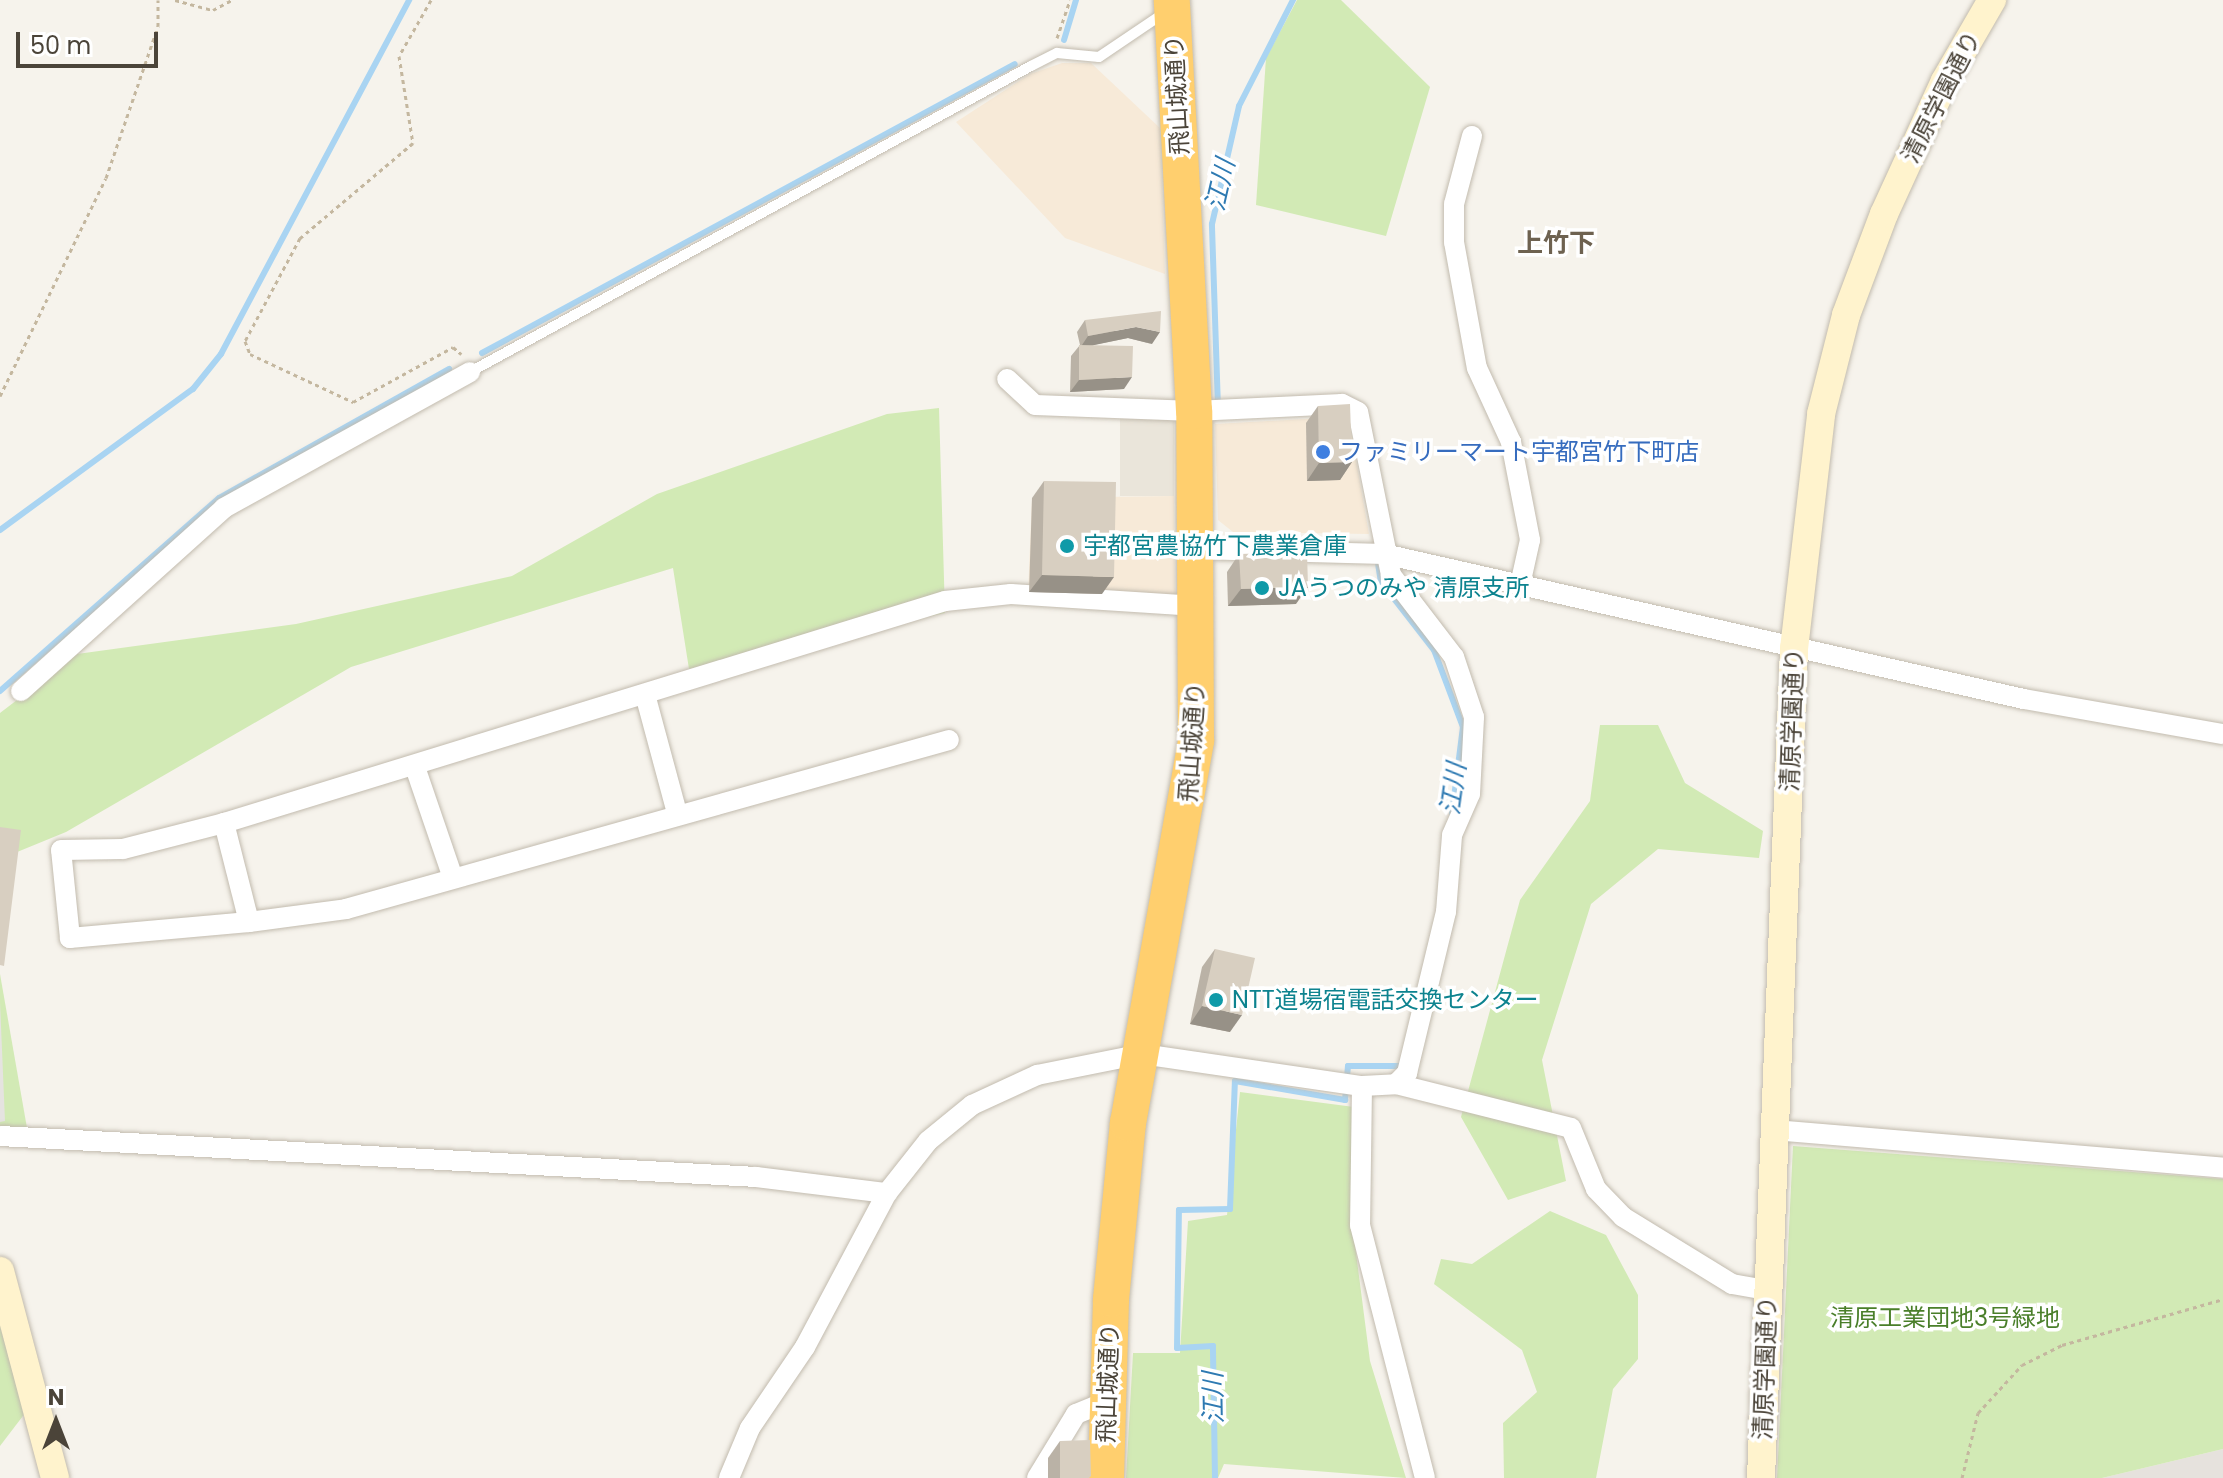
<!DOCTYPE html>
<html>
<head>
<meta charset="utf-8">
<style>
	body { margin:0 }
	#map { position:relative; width:2223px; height:1478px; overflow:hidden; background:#f6f3ec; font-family:Poppins,"Noto Sans JP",sans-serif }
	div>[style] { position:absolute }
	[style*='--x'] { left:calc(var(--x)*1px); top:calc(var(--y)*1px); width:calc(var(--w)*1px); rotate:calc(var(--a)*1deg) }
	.residential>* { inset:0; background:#eae5da }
	.commercial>* { inset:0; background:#f7ead8 }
	.industrial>* { inset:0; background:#e6e2dd }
	.green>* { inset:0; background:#d2eab5 }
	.parking>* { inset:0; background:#e5e3e0 }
	.stream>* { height:6px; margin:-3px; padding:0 3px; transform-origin:3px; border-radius:3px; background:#a9d4f2 }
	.path>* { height:3px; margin-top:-1.5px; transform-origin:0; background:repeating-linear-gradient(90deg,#c4b79f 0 4px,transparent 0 8px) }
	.roads { filter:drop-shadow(0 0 2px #c2bbae) drop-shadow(0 0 2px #c2bbae) }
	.lane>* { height:10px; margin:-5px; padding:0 5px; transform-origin:5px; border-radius:5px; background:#fff }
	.street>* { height:20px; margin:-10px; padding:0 10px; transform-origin:10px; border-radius:10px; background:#fff }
	.secondary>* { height:28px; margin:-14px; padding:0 14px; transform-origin:14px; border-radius:14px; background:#fff3cd }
	.highway>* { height:36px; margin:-18px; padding:0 18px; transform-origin:18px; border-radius:18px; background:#ffcf6e }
	.wall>* { inset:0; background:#bab2a6 }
	.shaded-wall>* { inset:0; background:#979187 }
	.building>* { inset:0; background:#d8cfc1 }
	.dots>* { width:22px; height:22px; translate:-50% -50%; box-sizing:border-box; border:4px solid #fff; border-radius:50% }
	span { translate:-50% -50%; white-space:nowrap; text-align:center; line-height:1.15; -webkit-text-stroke:7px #fff; paint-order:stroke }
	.street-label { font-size:24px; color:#4b4439 }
	.shop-label { font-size:24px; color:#366cbe }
	.left { translate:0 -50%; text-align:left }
	.culture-label { font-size:24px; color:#0d838f }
	.park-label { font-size:24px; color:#4a7f2a }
	.water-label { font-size:26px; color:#2e7ab2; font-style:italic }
	.neighbourhood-label { font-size:26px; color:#6e6250; font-weight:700 }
	.north { position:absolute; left:16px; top:1382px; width:80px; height:80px; -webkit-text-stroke:6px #fff; paint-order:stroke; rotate:0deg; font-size:22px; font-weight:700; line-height:32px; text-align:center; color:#4b4439 }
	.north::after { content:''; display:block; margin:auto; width:28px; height:36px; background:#4b4439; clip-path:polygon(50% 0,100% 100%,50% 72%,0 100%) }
	.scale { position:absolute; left:16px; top:32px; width:142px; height:36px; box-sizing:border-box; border:4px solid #4b4439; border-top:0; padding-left:10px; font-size:24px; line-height:28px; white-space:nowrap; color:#4b4439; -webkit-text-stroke:6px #fff; paint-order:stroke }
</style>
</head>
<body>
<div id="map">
	<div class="residential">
		<div style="clip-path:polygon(1120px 418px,1174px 418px,1174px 496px,1120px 496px)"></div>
	</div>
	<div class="commercial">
		<div style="clip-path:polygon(1062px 63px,1091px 63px,1160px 128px,1165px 274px,1065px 238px,956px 122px,1030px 74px)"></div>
		<div style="clip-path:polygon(1339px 417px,1350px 425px,1369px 534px,1233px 532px,1218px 520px,1215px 424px)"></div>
		<div style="clip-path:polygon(1174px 496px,1175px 605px,1028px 594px,1032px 498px)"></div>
	</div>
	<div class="industrial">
		<div style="clip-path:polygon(2223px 1449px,2223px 1478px,2102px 1478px)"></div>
	</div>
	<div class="green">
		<div style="clip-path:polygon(1297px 0,1341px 0,1430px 87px,1386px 236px,1256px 205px,1266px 58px)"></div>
		<div style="clip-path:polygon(939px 408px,945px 613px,689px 669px,673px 568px,351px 667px,66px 832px,0 859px,0 713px,77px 654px,296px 624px,512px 576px,657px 494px,887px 414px)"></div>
		<div style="clip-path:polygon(1600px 725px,1658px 725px,1685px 783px,1763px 831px,1759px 858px,1658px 849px,1591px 904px,1542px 1060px,1566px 1181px,1508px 1200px,1461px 1117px,1520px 900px,1590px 801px)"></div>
		<div style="clip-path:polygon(0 974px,27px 1128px,0 1132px)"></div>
		<div style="clip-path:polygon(1240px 1092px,1354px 1107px,1352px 1222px,1370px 1361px,1406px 1478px,1224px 1464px,1218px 1478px,1126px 1478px,1133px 1353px,1180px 1353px,1188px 1221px,1227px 1215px)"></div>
		<div style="clip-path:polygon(1793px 1146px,2223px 1179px,2223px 1449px,2102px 1478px,1777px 1478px)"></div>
		<div style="clip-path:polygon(1550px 1211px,1606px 1235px,1638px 1295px,1638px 1359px,1613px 1389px,1596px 1478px,1504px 1478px,1503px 1423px,1537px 1392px,1522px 1350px,1434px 1284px,1441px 1259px,1472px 1264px)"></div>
		<div style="clip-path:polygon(0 1289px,29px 1408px,0 1446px)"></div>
	</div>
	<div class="parking">
		<div style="clip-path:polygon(0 1002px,5px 1121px,0 1122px)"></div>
	</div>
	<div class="stream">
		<div style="--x:1064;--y:40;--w:42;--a:-73.3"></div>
		<div style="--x:482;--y:353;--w:606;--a:-28.47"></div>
		<div style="--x:1218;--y:408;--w:184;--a:-91.9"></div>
		<div style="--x:1212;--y:224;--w:121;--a:-77.1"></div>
		<div style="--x:1239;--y:106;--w:119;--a:-63"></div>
		<div style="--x:0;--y:530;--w:239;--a:-36.2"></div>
		<div style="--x:193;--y:389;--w:45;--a:-51.3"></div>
		<div style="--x:221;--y:354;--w:401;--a:-62"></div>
		<div style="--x:1377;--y:557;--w:25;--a:81"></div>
		<div style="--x:1381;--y:582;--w:86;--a:52.1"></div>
		<div style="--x:1434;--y:650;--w:82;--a:69.4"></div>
		<div style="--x:1463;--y:727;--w:87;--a:97.3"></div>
		<div style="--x:0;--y:691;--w:292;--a:-41.4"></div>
		<div style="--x:219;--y:498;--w:264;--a:-29.3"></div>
		<div style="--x:1215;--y:1478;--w:132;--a:-90.9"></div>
		<div style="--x:1213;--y:1346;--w:36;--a:177"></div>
		<div style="--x:1177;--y:1348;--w:138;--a:-89.2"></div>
		<div style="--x:1179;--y:1210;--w:51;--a:-1.1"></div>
		<div style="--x:1230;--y:1209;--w:128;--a:-87.8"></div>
		<div style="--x:1235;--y:1081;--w:112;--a:9.8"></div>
		<div style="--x:1345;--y:1100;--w:34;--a:-85"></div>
		<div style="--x:1348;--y:1066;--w:51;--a:0"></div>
	</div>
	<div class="path">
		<div style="--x:175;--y:0;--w:39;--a:15"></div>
		<div style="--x:213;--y:10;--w:21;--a:-28"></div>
		<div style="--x:431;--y:0;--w:64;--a:119.7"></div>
		<div style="--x:399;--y:56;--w:88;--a:80.9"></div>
		<div style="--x:413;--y:143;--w:148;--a:139.9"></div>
		<div style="--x:300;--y:238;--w:117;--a:118.1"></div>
		<div style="--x:245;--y:341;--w:14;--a:69"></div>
		<div style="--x:250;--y:354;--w:114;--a:25"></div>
		<div style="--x:353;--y:402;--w:114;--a:-28.8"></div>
		<div style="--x:453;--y:347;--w:11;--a:41"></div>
		<div style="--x:1057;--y:38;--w:40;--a:-71.1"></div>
		<div style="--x:0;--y:396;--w:242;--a:-64.1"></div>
		<div style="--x:106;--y:178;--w:161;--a:-71.1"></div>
		<div style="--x:158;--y:26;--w:26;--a:-90"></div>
		<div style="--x:1962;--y:1478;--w:67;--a:-76.2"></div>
		<div style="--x:1978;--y:1413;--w:65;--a:-47.5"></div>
		<div style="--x:2022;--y:1365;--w:45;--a:-26.6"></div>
		<div style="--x:2062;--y:1345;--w:167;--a:-15.9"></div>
	</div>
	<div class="roads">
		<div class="lane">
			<div style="--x:470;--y:372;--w:639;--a:-28.61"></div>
			<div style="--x:1031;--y:66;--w:29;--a:-27"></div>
			<div style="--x:1057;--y:53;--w:42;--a:5.4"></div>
			<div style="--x:1099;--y:57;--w:78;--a:-34.1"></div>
		</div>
		<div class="street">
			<div style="--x:1472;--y:136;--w:70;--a:104.8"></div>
			<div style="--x:1454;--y:204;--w:38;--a:90"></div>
			<div style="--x:1454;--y:242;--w:128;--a:79.7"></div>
			<div style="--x:1477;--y:368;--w:81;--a:65.3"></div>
			<div style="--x:1511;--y:442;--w:100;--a:79"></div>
			<div style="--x:1530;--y:540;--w:46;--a:102.5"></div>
			<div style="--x:1197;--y:549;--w:187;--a:1.5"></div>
			<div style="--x:1384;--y:554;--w:656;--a:12.77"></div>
			<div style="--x:2024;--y:699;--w:202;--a:10"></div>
			<div style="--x:21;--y:691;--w:273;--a:-42"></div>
			<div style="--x:224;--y:508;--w:281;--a:-28.9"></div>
			<div style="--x:646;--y:698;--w:119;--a:74.9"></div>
			<div style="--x:415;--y:767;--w:117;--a:71.1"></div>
			<div style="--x:224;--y:823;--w:102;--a:75.8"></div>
			<div style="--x:249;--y:922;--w:180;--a:174.9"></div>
			<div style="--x:70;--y:938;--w:88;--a:-95.8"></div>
			<div style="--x:61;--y:850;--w:62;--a:-0.9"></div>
			<div style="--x:123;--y:849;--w:104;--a:-14.4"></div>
			<div style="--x:224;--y:823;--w:754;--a:-17.11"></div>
			<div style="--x:945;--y:601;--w:66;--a:-6.1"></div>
			<div style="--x:1011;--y:594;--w:186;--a:3.7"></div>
			<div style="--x:249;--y:922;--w:98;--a:-7.6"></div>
			<div style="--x:346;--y:909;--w:626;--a:-15.66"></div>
			<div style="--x:1396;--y:1084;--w:180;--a:14.1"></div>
			<div style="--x:1571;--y:1128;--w:66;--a:67.7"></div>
			<div style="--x:1596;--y:1189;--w:39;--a:46"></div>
			<div style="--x:1623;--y:1217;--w:128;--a:31.6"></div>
			<div style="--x:1732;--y:1284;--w:36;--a:10"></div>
			<div style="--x:1362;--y:1086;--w:139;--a:90.8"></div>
			<div style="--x:1360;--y:1225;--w:261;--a:75.6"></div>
			<div style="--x:1775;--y:1130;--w:450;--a:4.8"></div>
			<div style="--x:0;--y:1136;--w:757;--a:3.1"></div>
			<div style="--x:756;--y:1177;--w:132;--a:7"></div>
			<div style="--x:729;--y:1478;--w:54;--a:-67.2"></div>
			<div style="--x:750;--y:1428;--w:98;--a:-55.8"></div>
			<div style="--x:805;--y:1347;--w:174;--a:-62"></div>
			<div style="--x:887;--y:1193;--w:66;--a:-51.7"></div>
			<div style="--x:928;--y:1141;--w:57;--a:-39.3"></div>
			<div style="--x:972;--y:1105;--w:72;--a:-24.8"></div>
			<div style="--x:1037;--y:1075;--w:107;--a:-11.3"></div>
			<div style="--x:1142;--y:1054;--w:222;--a:8.3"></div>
			<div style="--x:1362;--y:1086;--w:34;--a:-3"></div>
			<div style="--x:1396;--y:1084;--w:16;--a:-45"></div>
			<div style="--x:1407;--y:1073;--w:166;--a:-76.4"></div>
			<div style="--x:1446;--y:912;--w:77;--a:-85.5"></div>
			<div style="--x:1452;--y:835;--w:45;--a:-66.3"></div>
			<div style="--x:1470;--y:794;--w:77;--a:-87"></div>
			<div style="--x:1474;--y:717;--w:63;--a:-108.4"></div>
			<div style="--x:1454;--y:657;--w:103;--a:-127.5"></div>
			<div style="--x:1391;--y:575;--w:166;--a:-101.4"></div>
			<div style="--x:1358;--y:412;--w:18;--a:-153"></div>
			<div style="--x:1342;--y:404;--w:148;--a:177.3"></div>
			<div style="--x:1194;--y:411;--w:159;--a:-177.8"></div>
			<div style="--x:1035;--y:405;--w:38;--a:-137"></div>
			<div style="--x:1037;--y:1478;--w:75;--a:-58.6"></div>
			<div style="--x:1076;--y:1414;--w:31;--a:-22"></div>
		</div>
		<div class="secondary">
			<div style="--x:0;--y:1271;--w:214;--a:75.1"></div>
			<div style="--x:1761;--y:1478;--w:830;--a:-87.72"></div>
			<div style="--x:1794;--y:649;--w:237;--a:-83.4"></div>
			<div style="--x:1821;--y:414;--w:102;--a:-75.8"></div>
			<div style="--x:1846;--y:315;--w:108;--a:-69.4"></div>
			<div style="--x:1884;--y:214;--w:146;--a:-65.4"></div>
			<div style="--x:1945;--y:81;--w:94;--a:-59.9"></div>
		</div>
		<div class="highway">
			<div style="--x:1106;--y:1478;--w:179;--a:-88.4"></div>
			<div style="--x:1111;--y:1299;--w:177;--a:-84.5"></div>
			<div style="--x:1128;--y:1123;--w:388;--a:-79.9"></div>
			<div style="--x:1196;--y:741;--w:330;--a:-90.3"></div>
			<div style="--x:1194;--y:411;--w:412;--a:-93.1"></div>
		</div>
	</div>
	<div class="wall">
		<div style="clip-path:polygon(1085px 320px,1152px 344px,1128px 338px,1093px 345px,1124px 389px,1070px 392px,1071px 356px,1080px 345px,1077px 332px)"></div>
		<div style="clip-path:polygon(1318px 406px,1352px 462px,1340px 480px,1307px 481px,1306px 423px)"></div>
		<div style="clip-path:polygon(1044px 481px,1102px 594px,1029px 592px,1032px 498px)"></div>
		<div style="clip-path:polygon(1239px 554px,1296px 604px,1228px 606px,1227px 572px)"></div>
		<div style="clip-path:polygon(1215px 949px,1230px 1032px,1190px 1024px,1202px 967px)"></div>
		<div style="clip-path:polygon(1060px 1441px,1089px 1478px,1048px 1478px,1048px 1458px)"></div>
	</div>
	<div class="shaded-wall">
		<div style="clip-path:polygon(1136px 327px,1160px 332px,1152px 344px,1128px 338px,1080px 348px,1088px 336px)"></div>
		<div style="clip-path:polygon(1132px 377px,1124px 389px,1070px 392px,1079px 380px)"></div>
		<div style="clip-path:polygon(1352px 462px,1340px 480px,1307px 481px,1319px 463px)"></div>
		<div style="clip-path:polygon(1042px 575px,1114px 577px,1102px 594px,1029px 592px)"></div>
		<div style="clip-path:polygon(1308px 587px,1296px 604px,1228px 606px,1241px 589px)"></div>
		<div style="clip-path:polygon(1202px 1006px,1242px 1015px,1230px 1032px,1190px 1024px)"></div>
	</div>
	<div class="building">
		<div style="clip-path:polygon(1161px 311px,1160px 332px,1136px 327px,1088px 336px,1085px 320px)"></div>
		<div style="clip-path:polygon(1079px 345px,1133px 346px,1132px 377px,1079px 380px)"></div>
		<div style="clip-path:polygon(1350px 404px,1352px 462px,1319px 463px,1318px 406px)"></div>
		<div style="clip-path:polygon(1044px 481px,1116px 482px,1114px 577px,1042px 575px)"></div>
		<div style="clip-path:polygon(1307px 552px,1308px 587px,1241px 589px,1239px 554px)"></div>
		<div style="clip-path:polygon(0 827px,21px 830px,4px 966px,0 965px)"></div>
		<div style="clip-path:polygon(1215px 949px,1255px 958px,1242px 1015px,1202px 1006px)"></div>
		<div style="clip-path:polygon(1090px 1440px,1091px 1476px,1089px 1478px,1060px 1478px,1060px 1441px)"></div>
	</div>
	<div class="dots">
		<div style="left:1323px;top:452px;background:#3f7fe0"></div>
		<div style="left:1067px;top:546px;background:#0f9aa8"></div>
		<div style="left:1262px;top:588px;background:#0f9aa8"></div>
		<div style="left:1216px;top:1000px;background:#0f9aa8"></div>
	</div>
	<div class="street-label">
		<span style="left:1177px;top:95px;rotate:-93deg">飛山城通り</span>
		<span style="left:1941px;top:97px;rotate:-63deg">清原学園通り</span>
		<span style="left:1792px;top:720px;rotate:-88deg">清原学園通り</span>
		<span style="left:1192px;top:742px;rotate:-86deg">飛山城通り</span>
		<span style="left:1765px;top:1368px;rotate:-88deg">清原学園通り</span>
		<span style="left:1108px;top:1383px;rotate:-88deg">飛山城通り</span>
	</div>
	<div class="shop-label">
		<span class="left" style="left:1339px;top:452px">ファミリーマート宇都宮竹下町店</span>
	</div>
	<div class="culture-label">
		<span class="left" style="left:1083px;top:546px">宇都宮農協竹下農業倉庫</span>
		<span class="left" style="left:1278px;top:588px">JAうつのみや 清原支所</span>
		<span class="left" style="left:1232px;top:1000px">NTT道場宿電話交換センター</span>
	</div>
	<div class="park-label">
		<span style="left:1945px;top:1318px">清原工業団地3号緑地</span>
	</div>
	<div class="water-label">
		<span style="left:1221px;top:185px;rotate:-77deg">江川</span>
		<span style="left:1454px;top:789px;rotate:-82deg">江川</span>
		<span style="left:1214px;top:1398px;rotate:-91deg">江川</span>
	</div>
	<div class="neighbourhood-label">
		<span style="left:1556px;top:244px">上竹下</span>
	</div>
	<div class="north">N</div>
	<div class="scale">50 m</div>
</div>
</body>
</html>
